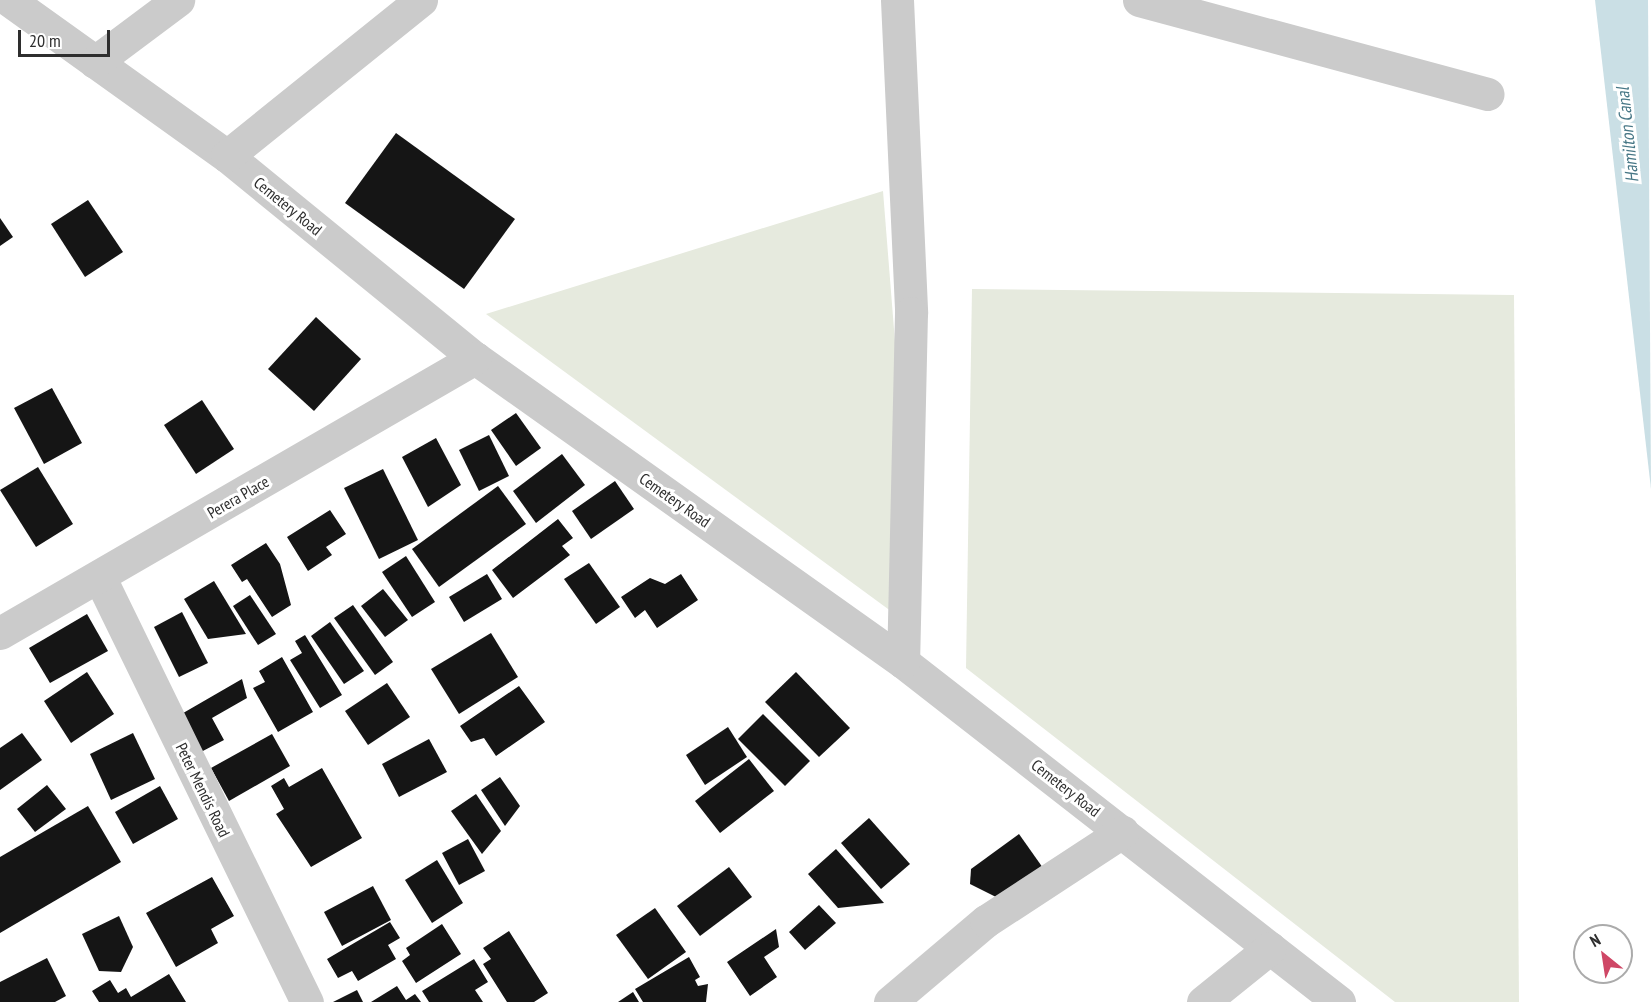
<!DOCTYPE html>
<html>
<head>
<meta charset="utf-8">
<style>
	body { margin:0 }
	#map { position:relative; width:1651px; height:1002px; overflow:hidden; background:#fff; font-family:"PT Sans Narrow",sans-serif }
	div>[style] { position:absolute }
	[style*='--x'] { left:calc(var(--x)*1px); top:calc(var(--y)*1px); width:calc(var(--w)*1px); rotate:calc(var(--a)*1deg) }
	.green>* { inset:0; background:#e6eade }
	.water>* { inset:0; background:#cadfe5 }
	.building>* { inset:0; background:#151515 }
	.minor>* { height:33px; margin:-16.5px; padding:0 16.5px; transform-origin:16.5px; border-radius:16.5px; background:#cbcbcb }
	span { translate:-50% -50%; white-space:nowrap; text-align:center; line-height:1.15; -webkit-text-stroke:6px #fff; paint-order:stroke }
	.street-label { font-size:16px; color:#2e2e2e }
	.water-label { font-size:18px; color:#477786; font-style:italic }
	.north { position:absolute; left:1573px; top:924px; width:60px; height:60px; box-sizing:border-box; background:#fff; border:2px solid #ababab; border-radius:50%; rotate:330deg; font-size:16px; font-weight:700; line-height:24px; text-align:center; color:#2e2e2e }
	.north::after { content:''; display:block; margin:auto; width:21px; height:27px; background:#cf4766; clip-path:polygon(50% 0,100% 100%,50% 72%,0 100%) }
	.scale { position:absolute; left:18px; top:30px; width:92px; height:27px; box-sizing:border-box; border:3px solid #2e2e2e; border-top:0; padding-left:8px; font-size:18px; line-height:21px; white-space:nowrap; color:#2e2e2e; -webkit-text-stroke:4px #fff; paint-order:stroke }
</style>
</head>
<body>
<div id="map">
	<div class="green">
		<div style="clip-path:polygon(883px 191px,918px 631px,486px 314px)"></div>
		<div style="clip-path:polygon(972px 289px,1514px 295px,1519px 1002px,1395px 1002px,966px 668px)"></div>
	</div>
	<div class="water">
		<div style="clip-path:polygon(1595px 0,1648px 0,1651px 489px)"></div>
	</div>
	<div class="building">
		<div style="clip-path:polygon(396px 133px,515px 219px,464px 289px,345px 203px)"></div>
		<div style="clip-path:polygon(88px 200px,123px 252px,85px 277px,51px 224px)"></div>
		<div style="clip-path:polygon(0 218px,13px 237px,0 246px)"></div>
		<div style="clip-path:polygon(316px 317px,361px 359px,314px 411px,268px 369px)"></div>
		<div style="clip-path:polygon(52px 388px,82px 443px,44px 464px,14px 408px)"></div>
		<div style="clip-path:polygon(202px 400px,234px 449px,196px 474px,164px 425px)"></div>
		<div style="clip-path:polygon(516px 413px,541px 448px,516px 466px,491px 430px)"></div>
		<div style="clip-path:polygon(489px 435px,509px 476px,479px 491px,459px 450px)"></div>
		<div style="clip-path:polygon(436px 438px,461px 485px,428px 507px,402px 457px)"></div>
		<div style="clip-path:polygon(562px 454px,585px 485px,536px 523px,513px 491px)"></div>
		<div style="clip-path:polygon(38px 467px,73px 524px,36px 547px,0 490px)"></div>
		<div style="clip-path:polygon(383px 469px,418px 540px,379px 559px,344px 488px)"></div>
		<div style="clip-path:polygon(615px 481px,634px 509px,591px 539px,572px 511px)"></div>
		<div style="clip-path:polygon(498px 486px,526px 524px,439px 587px,412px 549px)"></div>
		<div style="clip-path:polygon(330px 510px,346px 534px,326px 547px,332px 555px,308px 571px,287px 537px)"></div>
		<div style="clip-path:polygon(558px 519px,573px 538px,562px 546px,570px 555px,513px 598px,492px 570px)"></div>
		<div style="clip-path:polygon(266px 543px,280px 564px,291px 605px,272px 617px,247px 579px,242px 582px,231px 565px)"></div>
		<div style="clip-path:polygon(406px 556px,435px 602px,412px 617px,382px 572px)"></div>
		<div style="clip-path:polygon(589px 563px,620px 607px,596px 624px,564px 579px)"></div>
		<div style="clip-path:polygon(487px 574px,502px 599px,464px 622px,449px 597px)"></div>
		<div style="clip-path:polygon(681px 574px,698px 600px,657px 628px,645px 610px,635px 618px,621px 597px,650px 578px,665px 584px)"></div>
		<div style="clip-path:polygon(214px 581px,246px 634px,208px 639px,184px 599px)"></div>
		<div style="clip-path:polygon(383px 589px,408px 620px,385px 637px,361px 606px)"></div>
		<div style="clip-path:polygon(250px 595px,276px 634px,258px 645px,233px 606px)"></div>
		<div style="clip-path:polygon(353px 605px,393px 662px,375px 675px,334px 618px)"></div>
		<div style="clip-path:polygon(182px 612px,208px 663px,179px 677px,154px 627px)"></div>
		<div style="clip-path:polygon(87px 614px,108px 651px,50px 683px,29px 648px)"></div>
		<div style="clip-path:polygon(330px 622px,364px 671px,344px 684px,311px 636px)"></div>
		<div style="clip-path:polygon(491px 633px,518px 677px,459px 714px,431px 669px)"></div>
		<div style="clip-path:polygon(305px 635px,342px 695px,320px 708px,290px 660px,302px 653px,295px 641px)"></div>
		<div style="clip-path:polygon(282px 657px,313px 712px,278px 732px,253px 688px,265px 682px,259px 671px)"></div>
		<div style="clip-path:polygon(87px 672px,114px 714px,71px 743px,44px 701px)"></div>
		<div style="clip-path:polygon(796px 672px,850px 728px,819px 757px,765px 702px)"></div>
		<div style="clip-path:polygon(242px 679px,247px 698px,212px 718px,224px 740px,199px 753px,178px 716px)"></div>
		<div style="clip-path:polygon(387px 683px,410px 717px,368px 745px,345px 711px)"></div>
		<div style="clip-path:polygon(519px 686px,545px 722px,496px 756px,484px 738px,471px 742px,460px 726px)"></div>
		<div style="clip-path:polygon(763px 714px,810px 761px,785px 786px,738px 739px)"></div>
		<div style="clip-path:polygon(728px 727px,747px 757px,705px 785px,686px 755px)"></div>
		<div style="clip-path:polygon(22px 733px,42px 760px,0 790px,0 748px)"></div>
		<div style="clip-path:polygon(133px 733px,155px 779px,111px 800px,90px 754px)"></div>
		<div style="clip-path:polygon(272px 734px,290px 766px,229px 801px,211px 768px)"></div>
		<div style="clip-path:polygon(429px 739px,447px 772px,399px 797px,382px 764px)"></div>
		<div style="clip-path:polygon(749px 759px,774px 791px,720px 833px,695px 801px)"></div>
		<div style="clip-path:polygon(322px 768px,362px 838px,311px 867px,276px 814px,284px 809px,271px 786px,284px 778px,289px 787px)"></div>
		<div style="clip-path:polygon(500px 777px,520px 806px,505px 826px,481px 790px)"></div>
		<div style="clip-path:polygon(47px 785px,66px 809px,35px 832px,17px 809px)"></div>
		<div style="clip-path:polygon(160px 786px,178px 819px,133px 844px,115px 812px)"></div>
		<div style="clip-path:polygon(476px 794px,501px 831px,482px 854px,451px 811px)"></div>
		<div style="clip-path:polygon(88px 806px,121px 862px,0 933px,0 857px)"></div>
		<div style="clip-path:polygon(869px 818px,910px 864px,881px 889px,841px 843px)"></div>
		<div style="clip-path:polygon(1019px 834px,1043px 868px,1000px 899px,970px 884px,971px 869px)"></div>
		<div style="clip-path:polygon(468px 839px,485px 871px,459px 885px,442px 853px)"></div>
		<div style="clip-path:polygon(836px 849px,884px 903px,838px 908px,808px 874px)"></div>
		<div style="clip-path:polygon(437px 860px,463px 903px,432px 923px,405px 880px)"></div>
		<div style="clip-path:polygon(729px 867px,752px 897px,700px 936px,677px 906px)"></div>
		<div style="clip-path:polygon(212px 877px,234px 916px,211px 929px,218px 943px,176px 967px,146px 913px)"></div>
		<div style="clip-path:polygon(373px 886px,391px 920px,342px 946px,324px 912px)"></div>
		<div style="clip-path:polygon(819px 905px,836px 923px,805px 950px,789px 932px)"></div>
		<div style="clip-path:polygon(655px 908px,686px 952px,648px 979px,616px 935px)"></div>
		<div style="clip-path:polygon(119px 916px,133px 947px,121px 972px,99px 971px,82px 934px)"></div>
		<div style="clip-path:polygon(390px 922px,400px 938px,388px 945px,396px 959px,358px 981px,352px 971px,338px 978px,327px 959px)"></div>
		<div style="clip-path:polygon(442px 924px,461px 954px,416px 983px,402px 961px,410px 955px,406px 948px)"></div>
		<div style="clip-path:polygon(776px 929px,779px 947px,764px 957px,777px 977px,750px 996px,727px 962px)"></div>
		<div style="clip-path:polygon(509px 931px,548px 993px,534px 1002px,507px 1002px,483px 964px,491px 959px,483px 948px)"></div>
		<div style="clip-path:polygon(689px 957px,700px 977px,695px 980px,698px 986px,708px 984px,706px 1002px,643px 1002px,635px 989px)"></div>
		<div style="clip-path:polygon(47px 958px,66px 996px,55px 1002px,0 1002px,0 982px)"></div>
		<div style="clip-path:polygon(474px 959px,488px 982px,475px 990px,483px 1002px,429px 1002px,422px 991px)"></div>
		<div style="clip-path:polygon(169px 974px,186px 1002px,99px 1002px,92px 991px,110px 980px,118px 993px,126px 988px,131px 997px)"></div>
		<div style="clip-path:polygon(397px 986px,406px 1000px,415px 994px,421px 1002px,371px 1002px)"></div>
		<div style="clip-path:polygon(357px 990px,363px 1002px,333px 1002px)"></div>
		<div style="clip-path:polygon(633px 992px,639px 1002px,618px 1002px)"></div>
	</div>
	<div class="minor">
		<div style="--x:9;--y:0;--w:268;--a:35.6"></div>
		<div style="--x:227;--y:156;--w:320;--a:39.2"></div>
		<div style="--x:475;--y:358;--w:525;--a:35.39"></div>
		<div style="--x:903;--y:662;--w:553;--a:37.95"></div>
		<div style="--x:897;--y:0;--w:313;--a:87.4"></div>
		<div style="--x:911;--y:313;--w:349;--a:91.3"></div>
		<div style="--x:1139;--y:0;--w:361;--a:15.1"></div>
		<div style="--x:95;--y:62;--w:104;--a:-36.8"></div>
		<div style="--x:227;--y:156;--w:249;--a:-38.8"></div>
		<div style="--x:100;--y:578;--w:472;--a:64"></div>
		<div style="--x:0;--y:633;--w:549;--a:-30.07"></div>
		<div style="--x:890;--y:1002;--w:126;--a:-40.2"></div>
		<div style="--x:986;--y:921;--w:163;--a:-33.2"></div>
		<div style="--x:1203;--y:1002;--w:86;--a:-38.9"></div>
	</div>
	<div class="street-label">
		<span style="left:288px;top:206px;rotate:39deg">Cemetery Road</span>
		<span style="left:238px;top:497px;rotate:-30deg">Perera Place</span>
		<span style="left:675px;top:500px;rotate:35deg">Cemetery Road</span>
		<span style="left:1066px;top:788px;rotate:38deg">Cemetery Road</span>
		<span style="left:203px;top:790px;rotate:64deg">Peter Mendis Road</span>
	</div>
	<div class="water-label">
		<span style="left:1628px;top:135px;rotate:-96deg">Hamilton Canal</span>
	</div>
	<div class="north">N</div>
	<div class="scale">20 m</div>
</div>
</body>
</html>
